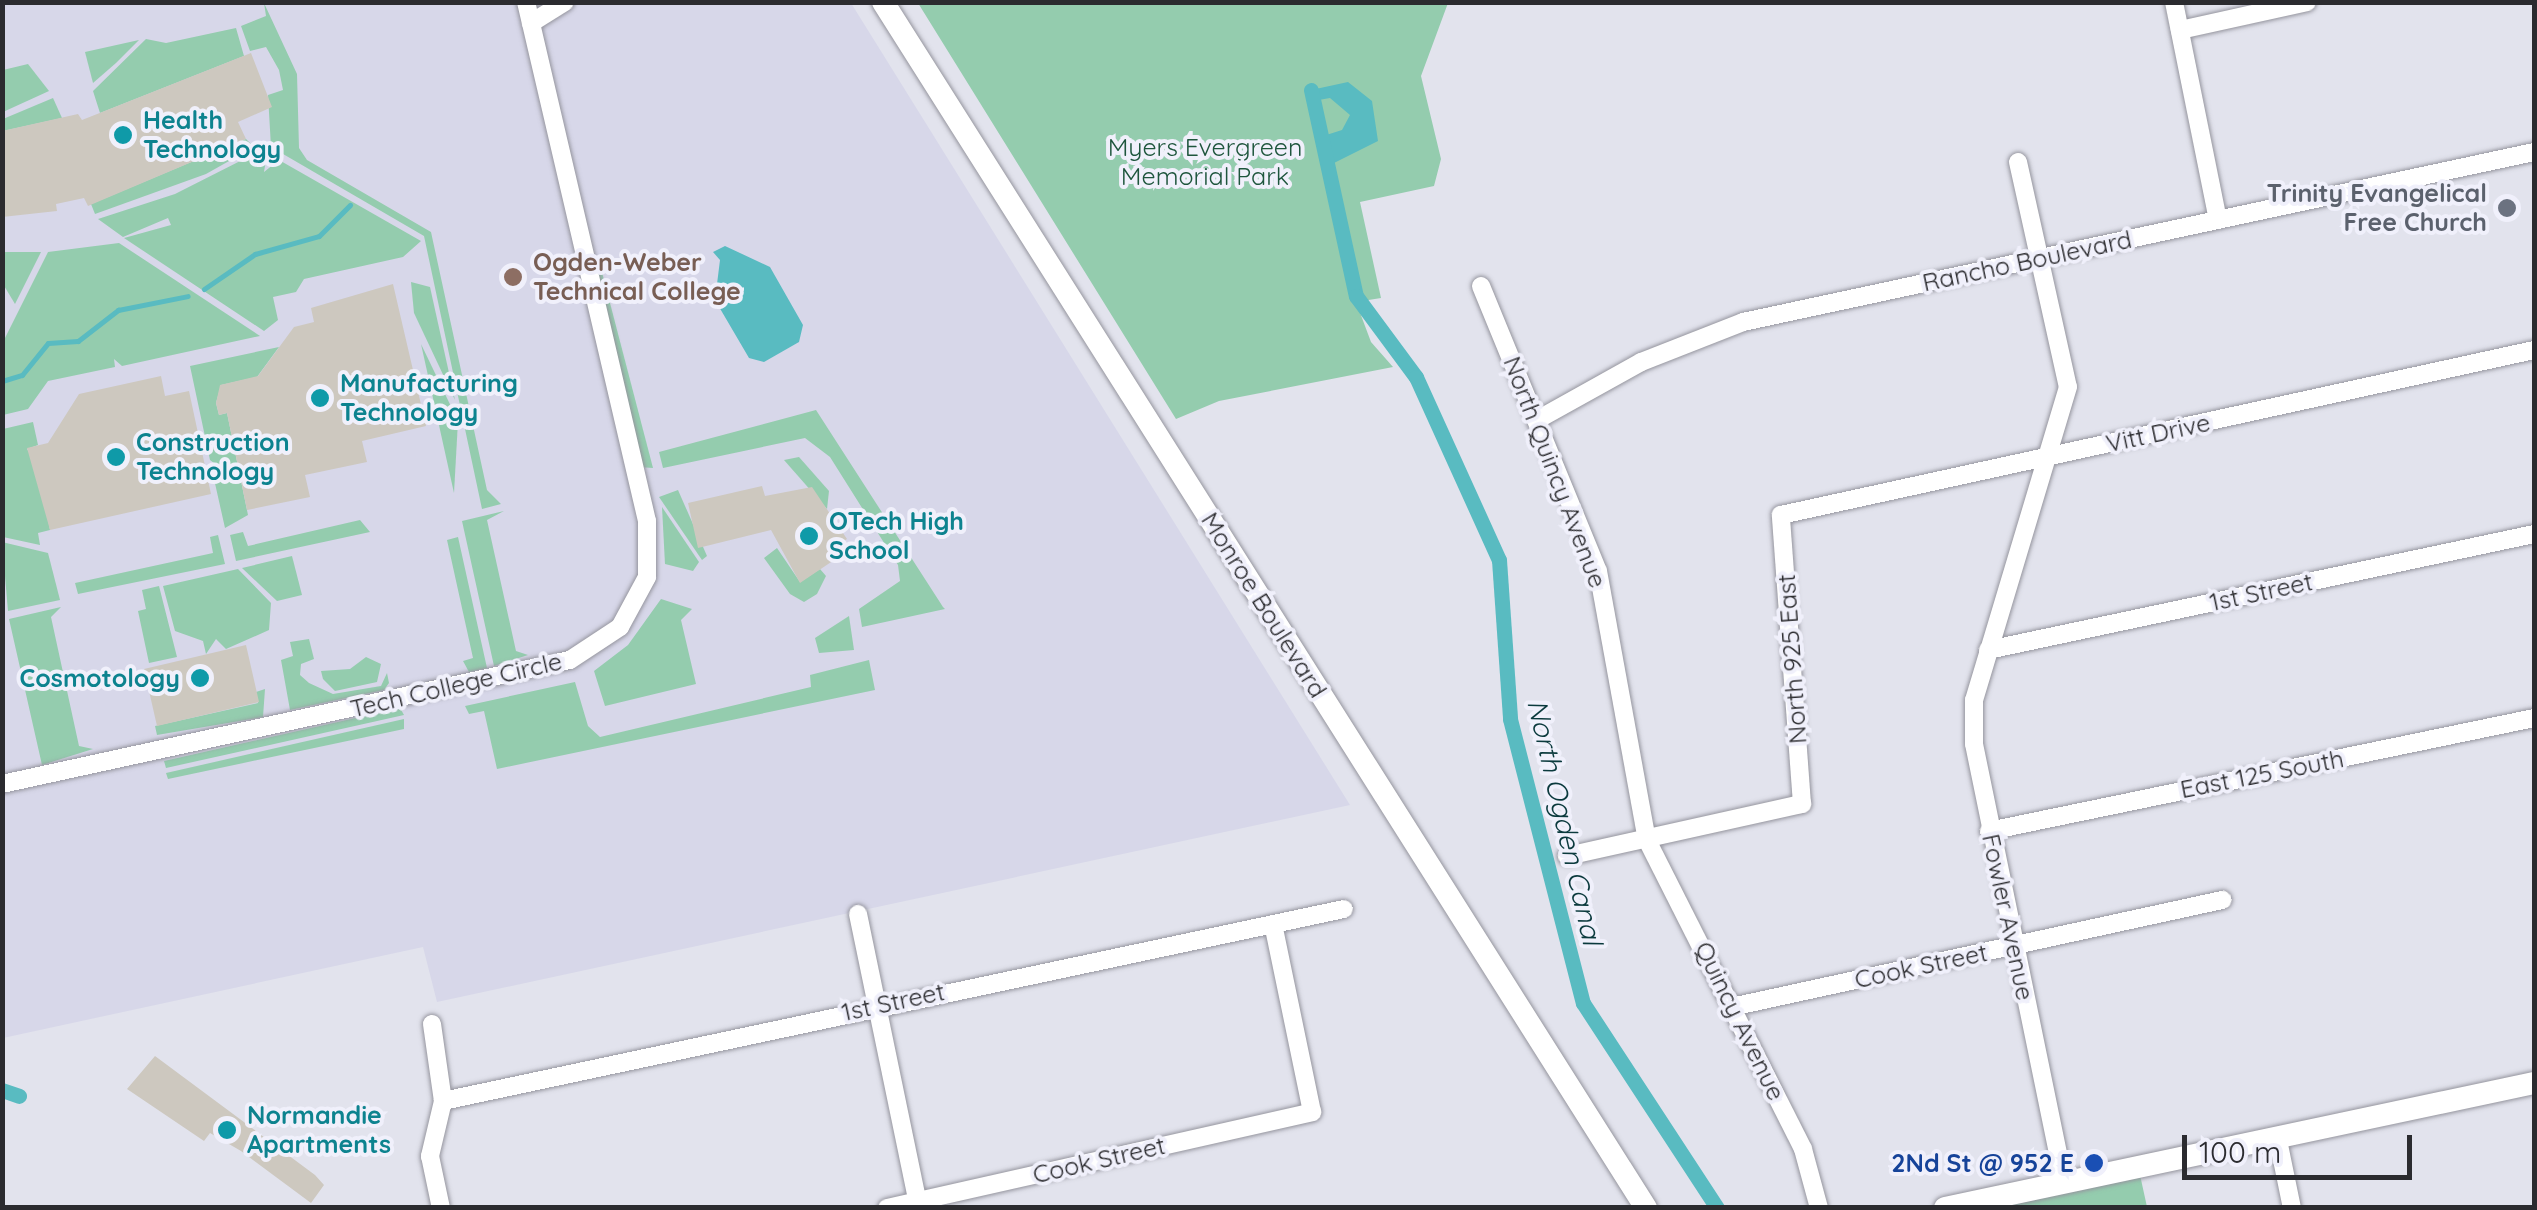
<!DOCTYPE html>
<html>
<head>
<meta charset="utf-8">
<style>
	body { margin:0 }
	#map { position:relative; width:2537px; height:1210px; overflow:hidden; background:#e2e3ed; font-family:Quicksand,sans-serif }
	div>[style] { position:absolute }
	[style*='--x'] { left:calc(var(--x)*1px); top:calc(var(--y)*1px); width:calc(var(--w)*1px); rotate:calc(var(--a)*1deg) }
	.built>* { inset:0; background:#d7d7e9 }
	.green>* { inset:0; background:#94ccae }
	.water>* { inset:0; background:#59bbc1 }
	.stream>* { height:5px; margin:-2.5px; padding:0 2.5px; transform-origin:2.5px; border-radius:2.5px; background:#59bbc1 }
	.canal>* { height:15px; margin:-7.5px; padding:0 7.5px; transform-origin:7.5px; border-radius:7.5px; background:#59bbc1 }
	.building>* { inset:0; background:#cdc8bf }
	.roads { filter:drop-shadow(0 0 2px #95959e) drop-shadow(0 0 2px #95959e) }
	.minor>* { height:18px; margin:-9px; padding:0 9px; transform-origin:9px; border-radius:9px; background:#fff }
	.major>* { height:22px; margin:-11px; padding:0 11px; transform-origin:11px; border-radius:11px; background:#fff }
	.dots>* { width:28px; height:28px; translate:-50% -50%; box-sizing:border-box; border:5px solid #f0f0fb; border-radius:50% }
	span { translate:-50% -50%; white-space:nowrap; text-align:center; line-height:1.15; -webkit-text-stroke:8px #f0f0fb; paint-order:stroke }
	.culture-label { font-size:25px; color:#0d838f; font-weight:700 }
	.left { translate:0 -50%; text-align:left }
	.right { translate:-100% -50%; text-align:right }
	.park-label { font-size:25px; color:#1e563d }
	.worship-label { font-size:25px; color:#5b616d; font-weight:700 }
	.street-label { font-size:25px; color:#2b2b2f }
	.education-label { font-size:25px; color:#785e54; font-weight:700 }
	.transit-label { font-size:25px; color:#164399; font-weight:700 }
	.water-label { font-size:28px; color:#0b3a3d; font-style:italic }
	.frame { position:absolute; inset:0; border:5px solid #2b2b2f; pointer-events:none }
	.scale { position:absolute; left:2182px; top:1135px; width:230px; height:45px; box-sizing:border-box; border:5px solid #2b2b2f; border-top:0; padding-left:12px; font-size:30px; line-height:35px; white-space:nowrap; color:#2b2b2f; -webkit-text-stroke:8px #f0f0fb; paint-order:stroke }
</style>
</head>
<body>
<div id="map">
	<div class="built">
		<div style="clip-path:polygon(2px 3px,851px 3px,1350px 805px,437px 1002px,423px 947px,3px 1038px)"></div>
	</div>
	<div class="green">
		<div style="clip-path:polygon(264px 3px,297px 74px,299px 148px,307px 160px,431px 232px,487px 490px,501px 504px,482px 509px,424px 236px,271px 147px,268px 95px,283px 90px,279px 70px,266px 47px,250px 51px,241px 26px,266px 16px)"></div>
		<div style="clip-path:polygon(918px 3px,1448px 3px,1421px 76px,1441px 159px,1434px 186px,1360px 202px,1381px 298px,1356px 302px,1371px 342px,1393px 367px,1219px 401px,1176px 419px)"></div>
		<div style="clip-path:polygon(236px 28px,244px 56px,100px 113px,93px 91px,146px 39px,166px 43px)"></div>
		<div style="clip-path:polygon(139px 40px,116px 63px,93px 83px,85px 52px)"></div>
		<div style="clip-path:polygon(28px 64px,49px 91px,3px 112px,3px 70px)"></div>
		<div style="clip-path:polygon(53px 98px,62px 118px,3px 131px,3px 119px)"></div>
		<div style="clip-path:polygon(246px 139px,254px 147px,206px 174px,95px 214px,91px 204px)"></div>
		<div style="clip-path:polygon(260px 151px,267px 154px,264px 172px,279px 160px,421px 241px,403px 257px,304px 279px,296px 292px,273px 297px,278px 320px,264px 331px,124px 238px,171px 225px,168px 218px,123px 237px,98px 219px,175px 194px)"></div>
		<div style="clip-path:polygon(119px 243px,260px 336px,122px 366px,114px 359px,115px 367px,48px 381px,28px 409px,3px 415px,3px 342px,48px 252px)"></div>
		<div style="clip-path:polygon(2px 252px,41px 252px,15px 304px,3px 284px)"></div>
		<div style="clip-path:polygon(598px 257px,653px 468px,639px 467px,592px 261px)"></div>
		<div style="clip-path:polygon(411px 282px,430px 287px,455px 400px,414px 313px)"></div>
		<div style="clip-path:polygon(421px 344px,458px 421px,454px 493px)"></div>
		<div style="clip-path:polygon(279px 347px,257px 377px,221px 385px,216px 403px,219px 415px,227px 413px,248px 515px,225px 528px,212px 470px,219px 467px,210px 460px,190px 366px)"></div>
		<div style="clip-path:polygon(816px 410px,943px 607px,945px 609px,862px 627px,859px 609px,900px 581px,898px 565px,830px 457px,805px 438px,663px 468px,659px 452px)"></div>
		<div style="clip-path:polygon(33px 422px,38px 445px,27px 449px,38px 466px,50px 530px,38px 533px,40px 545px,3px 537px,3px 429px)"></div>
		<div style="clip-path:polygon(799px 457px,829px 491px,827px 509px,784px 460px)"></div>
		<div style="clip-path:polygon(678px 490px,707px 556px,702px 560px,659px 497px)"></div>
		<div style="clip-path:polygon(662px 507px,699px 562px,693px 571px,665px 564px)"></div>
		<div style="clip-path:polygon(504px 511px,487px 520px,516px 651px,528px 655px,494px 666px,462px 521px)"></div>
		<div style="clip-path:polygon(360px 520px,370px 532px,236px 561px,230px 535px,243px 532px,248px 546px)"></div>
		<div style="clip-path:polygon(218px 535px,225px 564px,78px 594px,75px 583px,213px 553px,210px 537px)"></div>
		<div style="clip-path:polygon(458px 537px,487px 668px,469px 672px,463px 661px,473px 658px,447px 540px)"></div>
		<div style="clip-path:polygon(2px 542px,48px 553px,60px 600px,8px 611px)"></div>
		<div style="clip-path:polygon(777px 548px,800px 582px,820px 569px,826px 576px,817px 594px,804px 602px,790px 594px,764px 558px)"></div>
		<div style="clip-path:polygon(292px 556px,302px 595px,277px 601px,242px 568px)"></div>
		<div style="clip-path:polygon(238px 569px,271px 603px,269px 630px,226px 649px,216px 639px,206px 654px,203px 641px,175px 631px,163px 586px)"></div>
		<div style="clip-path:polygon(159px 586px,177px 657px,149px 663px,138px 611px,146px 609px,142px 590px)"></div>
		<div style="clip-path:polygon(661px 599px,692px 609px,681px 620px,696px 684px,605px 706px,594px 671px,628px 645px)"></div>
		<div style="clip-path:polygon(61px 607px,51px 617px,79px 746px,93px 749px,42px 765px,9px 619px)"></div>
		<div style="clip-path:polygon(849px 616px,854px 650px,819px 653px,815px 638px)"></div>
		<div style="clip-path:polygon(309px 639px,314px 659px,301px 664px,300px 675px,309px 683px,333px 694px,381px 686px,387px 673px,389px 683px,384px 690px,290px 710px,281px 660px,293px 656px,290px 642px)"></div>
		<div style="clip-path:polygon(366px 657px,381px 664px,377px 682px,335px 691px,323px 679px,321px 671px,350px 669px)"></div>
		<div style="clip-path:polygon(869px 660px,875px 690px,497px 769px,484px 711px,469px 714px,465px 706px,575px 682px,588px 726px,600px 737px,811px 687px,810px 675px)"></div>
		<div style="clip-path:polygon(265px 689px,263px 717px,157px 735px,155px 726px,258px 703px,256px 692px)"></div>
		<div style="clip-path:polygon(400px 708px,404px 715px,166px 768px,164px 761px)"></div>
		<div style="clip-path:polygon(404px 719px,404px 729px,168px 779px,166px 773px)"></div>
		<div style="clip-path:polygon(2140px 1175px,2147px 1207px,1982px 1208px)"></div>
	</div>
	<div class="water">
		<div style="clip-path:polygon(1348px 82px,1372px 101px,1378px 141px,1326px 167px,1320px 137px,1342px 130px,1350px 115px,1330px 98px,1313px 101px,1311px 90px)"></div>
		<div style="clip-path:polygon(725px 246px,770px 267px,803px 325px,799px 342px,764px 362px,749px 358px,715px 300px,720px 260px,713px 252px)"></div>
	</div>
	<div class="stream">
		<div style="--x:204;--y:289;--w:62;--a:-34.5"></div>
		<div style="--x:255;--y:254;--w:66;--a:-15.7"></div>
		<div style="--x:319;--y:236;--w:44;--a:-45"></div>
		<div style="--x:2;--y:381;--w:21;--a:-17"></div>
		<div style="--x:22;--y:375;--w:41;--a:-50.9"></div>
		<div style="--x:48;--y:343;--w:30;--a:-4"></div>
		<div style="--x:78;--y:341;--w:51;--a:-37.8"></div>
		<div style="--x:118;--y:310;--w:71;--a:-11.3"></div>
	</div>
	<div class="canal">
		<div style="--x:1311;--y:90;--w:211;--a:77.7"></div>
		<div style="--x:1356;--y:296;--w:101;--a:53.5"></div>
		<div style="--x:1416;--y:377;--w:201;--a:65.6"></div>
		<div style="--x:1499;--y:560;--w:159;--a:86"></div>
		<div style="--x:1510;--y:719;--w:293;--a:75.6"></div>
		<div style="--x:1583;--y:1003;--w:245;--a:56.8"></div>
		<div style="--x:2;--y:1090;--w:18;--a:19"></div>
	</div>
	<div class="building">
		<div style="clip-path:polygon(251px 53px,272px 107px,238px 122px,246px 139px,88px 206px,84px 198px,56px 204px,57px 211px,2px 217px,2px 131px,78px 114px,82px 120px)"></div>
		<div style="clip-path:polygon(393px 284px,426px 426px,362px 441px,367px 462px,305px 475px,310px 497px,247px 510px,227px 413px,219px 415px,216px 403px,220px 385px,258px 376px,294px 327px,314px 322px,311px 308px)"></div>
		<div style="clip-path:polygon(161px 376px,165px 396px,189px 391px,211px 494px,50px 530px,27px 448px,48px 443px,79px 394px)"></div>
		<div style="clip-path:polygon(762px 486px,765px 496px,812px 487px,847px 539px,834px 548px,840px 556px,800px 583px,771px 530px,698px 548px,688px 503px)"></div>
		<div style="clip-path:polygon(246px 645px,259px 702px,157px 726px,144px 669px)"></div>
		<div style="clip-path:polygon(155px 1056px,315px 1175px,324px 1185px,311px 1203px,241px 1151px,210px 1133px,204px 1141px,127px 1089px)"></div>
	</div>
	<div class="roads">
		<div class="minor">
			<div style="--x:2174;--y:2;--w:222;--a:78.6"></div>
			<div style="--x:531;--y:23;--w:40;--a:-32"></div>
			<div style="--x:2180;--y:30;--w:130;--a:-12.4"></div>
			<div style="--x:2018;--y:162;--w:230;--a:77.5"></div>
			<div style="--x:2068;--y:387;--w:327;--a:106.7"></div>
			<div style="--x:1974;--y:700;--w:44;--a:90"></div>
			<div style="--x:1974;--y:744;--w:449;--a:78.4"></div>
			<div style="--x:1481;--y:286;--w:308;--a:67.7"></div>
			<div style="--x:1598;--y:571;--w:273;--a:79.7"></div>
			<div style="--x:1647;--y:840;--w:346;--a:63.2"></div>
			<div style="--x:1803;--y:1149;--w:61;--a:74.8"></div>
			<div style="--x:1537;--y:420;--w:119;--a:-29.1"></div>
			<div style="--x:1641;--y:362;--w:110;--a:-21.4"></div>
			<div style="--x:1743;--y:322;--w:809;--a:-12.13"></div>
			<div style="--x:1988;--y:650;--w:558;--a:-11.99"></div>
			<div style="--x:2;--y:784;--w:581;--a:-12.32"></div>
			<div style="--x:570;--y:660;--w:60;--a:-33.4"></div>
			<div style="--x:620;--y:627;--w:57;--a:-61.6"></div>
			<div style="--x:647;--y:577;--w:56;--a:-90"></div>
			<div style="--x:647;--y:521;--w:533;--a:-103.12"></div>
			<div style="--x:1989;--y:831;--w:557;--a:-11.71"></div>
			<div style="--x:1567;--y:856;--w:241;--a:-12.5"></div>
			<div style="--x:1802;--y:804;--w:290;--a:-94.2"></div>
			<div style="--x:1781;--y:515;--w:771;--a:-12.36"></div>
			<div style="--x:858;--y:914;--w:292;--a:78.3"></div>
			<div style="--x:1736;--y:1006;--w:498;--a:-12.3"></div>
			<div style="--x:432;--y:1024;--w:78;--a:81.9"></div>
			<div style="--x:443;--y:1101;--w:57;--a:103.3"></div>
			<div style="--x:430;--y:1156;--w:53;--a:78.1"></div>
			<div style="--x:443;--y:1101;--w:921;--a:-12.03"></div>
			<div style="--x:2278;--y:1140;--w:69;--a:78.4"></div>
			<div style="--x:887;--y:1208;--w:436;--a:-12.7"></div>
			<div style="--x:1312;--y:1112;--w:192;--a:-101.7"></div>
		</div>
		<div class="major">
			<div style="--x:883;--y:2;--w:1427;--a:57.68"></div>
			<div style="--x:1945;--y:1208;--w:602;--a:-11.98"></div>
		</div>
	</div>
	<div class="dots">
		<div style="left:123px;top:135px;background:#0f9aa8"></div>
		<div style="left:2507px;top:208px;background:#6b7280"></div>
		<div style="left:513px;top:277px;background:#8d6e63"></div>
		<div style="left:320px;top:398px;background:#0f9aa8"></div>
		<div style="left:116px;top:457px;background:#0f9aa8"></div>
		<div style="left:809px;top:536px;background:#0f9aa8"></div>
		<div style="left:200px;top:678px;background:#0f9aa8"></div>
		<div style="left:227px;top:1130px;background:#0f9aa8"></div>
		<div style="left:2094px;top:1163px;background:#1a4fb4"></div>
	</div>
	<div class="culture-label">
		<span class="left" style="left:143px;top:135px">Health<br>Technology</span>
		<span class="left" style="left:340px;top:398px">Manufacturing<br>Technology</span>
		<span class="left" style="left:136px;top:457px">Construction<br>Technology</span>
		<span class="left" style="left:829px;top:536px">OTech High<br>School</span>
		<span class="right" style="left:180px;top:678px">Cosmotology</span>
		<span class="left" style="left:247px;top:1130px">Normandie<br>Apartments</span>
	</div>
	<div class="park-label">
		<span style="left:1205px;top:162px">Myers Evergreen<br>Memorial Park</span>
	</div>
	<div class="worship-label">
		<span class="right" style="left:2487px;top:208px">Trinity Evangelical<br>Free Church</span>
	</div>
	<div class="street-label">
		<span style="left:2027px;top:261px;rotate:-12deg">Rancho Boulevard</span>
		<span style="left:2158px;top:433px;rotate:-12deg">Vitt Drive</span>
		<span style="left:1555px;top:472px;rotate:69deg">North Quincy Avenue</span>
		<span style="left:2261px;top:592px;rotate:-12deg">1st Street</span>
		<span style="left:1264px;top:605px;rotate:58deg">Monroe Boulevard</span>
		<span style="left:1792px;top:659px;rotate:-94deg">North 925 East</span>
		<span style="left:456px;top:685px;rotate:-13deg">Tech College Circle</span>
		<span style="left:2262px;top:774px;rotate:-11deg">East 125 South</span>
		<span style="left:2008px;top:917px;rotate:78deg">Fowler Avenue</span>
		<span style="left:1921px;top:966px;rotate:-12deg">Cook Street</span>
		<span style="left:893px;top:1002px;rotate:-12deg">1st Street</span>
		<span style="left:1740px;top:1021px;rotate:64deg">Quincy Avenue</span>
		<span style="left:1099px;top:1160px;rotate:-13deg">Cook Street</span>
	</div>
	<div class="education-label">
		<span class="left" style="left:533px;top:277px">Ogden-Weber<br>Technical College</span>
	</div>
	<div class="transit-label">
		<span class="right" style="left:2074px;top:1163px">2Nd St @ 952 E</span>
	</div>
	<div class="water-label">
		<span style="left:1565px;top:822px;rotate:77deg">North Ogden Canal</span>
	</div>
	<div class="frame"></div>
	<div class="scale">100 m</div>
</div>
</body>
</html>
